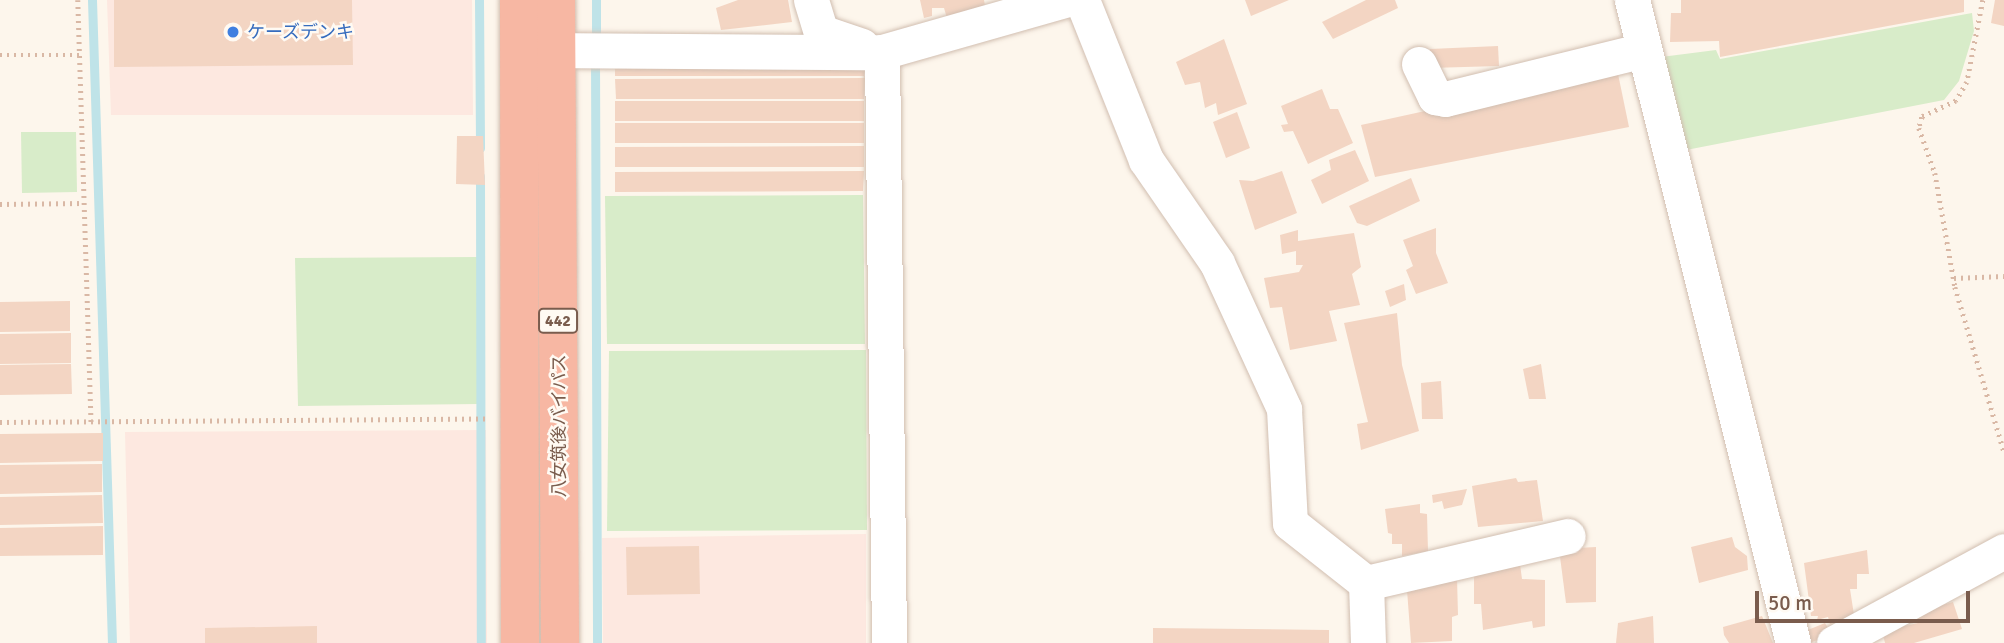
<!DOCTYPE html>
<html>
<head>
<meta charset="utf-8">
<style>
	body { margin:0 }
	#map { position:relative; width:2004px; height:643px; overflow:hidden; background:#fdf6ec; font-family:Signika,"Noto Sans JP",sans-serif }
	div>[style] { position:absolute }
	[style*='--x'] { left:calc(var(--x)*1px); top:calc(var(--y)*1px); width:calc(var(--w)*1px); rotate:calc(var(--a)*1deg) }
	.commercial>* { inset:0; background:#fde8e0 }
	.green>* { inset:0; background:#d8ecc9 }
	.stream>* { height:9px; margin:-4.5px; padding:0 4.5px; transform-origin:4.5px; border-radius:4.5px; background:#bfe3e8 }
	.building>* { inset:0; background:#f3d5c3 }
	.path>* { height:4.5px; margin-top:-2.25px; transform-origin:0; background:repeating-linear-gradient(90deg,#d9b8a5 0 2px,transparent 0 7px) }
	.roads { filter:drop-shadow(0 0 2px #d1beb0) drop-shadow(0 0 2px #d1beb0) }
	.minor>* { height:35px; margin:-17.5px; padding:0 17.5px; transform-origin:17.5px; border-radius:17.5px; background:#fff }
	.highway>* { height:38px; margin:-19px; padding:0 19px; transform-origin:19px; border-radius:19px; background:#f7b7a3 }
	.dots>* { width:19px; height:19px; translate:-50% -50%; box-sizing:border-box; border:4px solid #fffaf3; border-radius:50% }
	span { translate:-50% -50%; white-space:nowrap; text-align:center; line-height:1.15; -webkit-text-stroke:5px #fffaf3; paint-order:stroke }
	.shield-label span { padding:2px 5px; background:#fffaf3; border:2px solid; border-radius:5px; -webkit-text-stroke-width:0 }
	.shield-label { font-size:16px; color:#7a5c4d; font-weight:700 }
	.shop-label { font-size:18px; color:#366cbe }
	.left { translate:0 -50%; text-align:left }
	.street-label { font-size:18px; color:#7a5c4d }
	.scale { position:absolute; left:1755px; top:591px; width:215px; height:32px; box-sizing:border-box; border:4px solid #7a5c4d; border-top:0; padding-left:9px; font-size:21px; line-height:24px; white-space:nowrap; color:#7a5c4d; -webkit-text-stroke:5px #fffaf3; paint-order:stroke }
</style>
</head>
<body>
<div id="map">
	<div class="commercial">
		<div style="clip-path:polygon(107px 0,472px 0,473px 115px,111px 115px)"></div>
		<div style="clip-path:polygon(486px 430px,487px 643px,130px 643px,125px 432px)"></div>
		<div style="clip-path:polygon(866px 534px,866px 643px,603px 643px,602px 538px)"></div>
	</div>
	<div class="green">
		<div style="clip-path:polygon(1972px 13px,1974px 31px,1959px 81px,1944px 100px,1681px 151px,1661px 57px,1716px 50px,1720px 59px)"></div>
		<div style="clip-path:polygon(21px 132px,76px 132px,77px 192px,22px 193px)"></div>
		<div style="clip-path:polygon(863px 195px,865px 344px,607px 344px,605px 196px)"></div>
		<div style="clip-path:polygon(477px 257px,479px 404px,298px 406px,295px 258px)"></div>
		<div style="clip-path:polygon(866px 350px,867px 530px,607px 531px,609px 351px)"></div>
	</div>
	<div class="stream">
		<div style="--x:92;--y:0;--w:643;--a:88.22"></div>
		<div style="--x:479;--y:0;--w:148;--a:89.6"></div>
		<div style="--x:596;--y:43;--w:43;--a:-90"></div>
		<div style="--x:595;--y:57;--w:586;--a:89.8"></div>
		<div style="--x:480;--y:176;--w:467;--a:89.9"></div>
	</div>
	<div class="building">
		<div style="clip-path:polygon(114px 0,352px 0,353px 65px,114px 67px)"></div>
		<div style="clip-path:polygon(738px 0,788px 0,792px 22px,721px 30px,716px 8px)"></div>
		<div style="clip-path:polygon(920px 0,984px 0,986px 12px,947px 18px,944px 8px,932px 8px,932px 16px,924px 18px)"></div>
		<div style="clip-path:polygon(1245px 0,1289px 0,1251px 16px)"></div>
		<div style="clip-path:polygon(1366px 0,1395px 0,1398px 8px,1333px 39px,1322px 22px)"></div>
		<div style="clip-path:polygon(1681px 0,1964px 0,1964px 12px,1720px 57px,1719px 41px,1670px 42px,1671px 13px,1681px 13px)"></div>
		<div style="clip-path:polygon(1995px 0,2004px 0,2004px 26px,1991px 23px)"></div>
		<div style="clip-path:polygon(1224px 39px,1247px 104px,1218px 115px,1216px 103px,1205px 108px,1200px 82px,1185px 85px,1176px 62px)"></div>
		<div style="clip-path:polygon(1498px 46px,1499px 66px,1430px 68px,1430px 49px)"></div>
		<div style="clip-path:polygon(864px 55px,864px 76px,615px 76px,615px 56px)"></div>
		<div style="clip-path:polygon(1617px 69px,1629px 127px,1375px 177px,1361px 125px)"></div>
		<div style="clip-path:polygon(865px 78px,864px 99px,616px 99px,615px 79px)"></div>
		<div style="clip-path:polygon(1322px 89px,1330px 109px,1338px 109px,1353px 143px,1308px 164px,1293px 131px,1284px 132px,1281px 125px,1288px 124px,1281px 106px)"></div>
		<div style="clip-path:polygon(615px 101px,864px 101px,864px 121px,615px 121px)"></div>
		<div style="clip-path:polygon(1237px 112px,1250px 148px,1226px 158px,1213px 122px)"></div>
		<div style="clip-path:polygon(615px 123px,864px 123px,864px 143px,615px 143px)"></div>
		<div style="clip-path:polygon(457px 136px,483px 136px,485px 185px,456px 184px)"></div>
		<div style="clip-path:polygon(864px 146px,864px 167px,615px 167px,615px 147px)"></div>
		<div style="clip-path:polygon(1355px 150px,1369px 181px,1322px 204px,1311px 180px,1331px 170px,1329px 160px)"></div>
		<div style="clip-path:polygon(864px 171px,863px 191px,615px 192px,615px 172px)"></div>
		<div style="clip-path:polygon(1282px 171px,1297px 213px,1255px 230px,1239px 180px,1253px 181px)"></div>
		<div style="clip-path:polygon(1411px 178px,1420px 201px,1367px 226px,1357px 223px,1349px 206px)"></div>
		<div style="clip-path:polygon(1436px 228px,1436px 253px,1448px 283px,1416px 294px,1406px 270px,1413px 266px,1403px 240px)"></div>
		<div style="clip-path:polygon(1298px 230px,1298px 241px,1354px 233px,1361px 267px,1352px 274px,1360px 305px,1329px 311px,1337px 341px,1290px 350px,1282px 307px,1270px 308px,1264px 278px,1299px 272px,1303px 265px,1296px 265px,1296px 251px,1282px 254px,1280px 235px)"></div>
		<div style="clip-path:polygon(1404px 284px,1406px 300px,1390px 307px,1385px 291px)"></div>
		<div style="clip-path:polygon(70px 301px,70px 331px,0 332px,0 302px)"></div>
		<div style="clip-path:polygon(1397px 313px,1402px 365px,1419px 431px,1361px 450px,1357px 424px,1368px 422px,1344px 323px)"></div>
		<div style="clip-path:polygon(71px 333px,71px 363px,0 364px,0 334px)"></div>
		<div style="clip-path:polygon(71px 364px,72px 394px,0 395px,0 365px)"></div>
		<div style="clip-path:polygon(1541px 364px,1546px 399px,1529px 399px,1523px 369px)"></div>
		<div style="clip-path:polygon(1441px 381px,1443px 419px,1422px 419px,1421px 383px)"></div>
		<div style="clip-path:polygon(103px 433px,103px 461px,0 463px,0 434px)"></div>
		<div style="clip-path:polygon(102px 464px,102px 492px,0 494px,0 465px)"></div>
		<div style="clip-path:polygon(1516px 478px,1518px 482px,1537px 480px,1543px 521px,1478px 527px,1472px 486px)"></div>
		<div style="clip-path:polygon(1467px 489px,1462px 505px,1444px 509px,1442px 501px,1433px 503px,1432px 495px)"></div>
		<div style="clip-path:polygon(102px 495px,103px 523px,0 525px,0 497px)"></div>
		<div style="clip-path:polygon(1420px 504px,1420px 513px,1427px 514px,1428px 551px,1402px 556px,1402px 544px,1392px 544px,1392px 534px,1388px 533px,1385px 509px)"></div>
		<div style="clip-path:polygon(103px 526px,103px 555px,0 556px,0 528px)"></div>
		<div style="clip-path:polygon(1732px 537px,1735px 547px,1747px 556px,1748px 570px,1699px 583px,1691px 547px)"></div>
		<div style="clip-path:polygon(699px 546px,700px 594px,627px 595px,626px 547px)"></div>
		<div style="clip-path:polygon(1596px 547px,1596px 602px,1566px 603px,1559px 549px)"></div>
		<div style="clip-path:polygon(1867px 550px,1869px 574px,1857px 574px,1857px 589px,1850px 589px,1854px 615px,1830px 624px,1828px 617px,1817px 620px,1818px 616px,1811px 616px,1804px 563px)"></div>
		<div style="clip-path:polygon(1520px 564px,1522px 579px,1545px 580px,1545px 626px,1533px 628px,1532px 621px,1483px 630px,1481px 604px,1474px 604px,1474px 574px)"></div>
		<div style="clip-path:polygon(1440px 578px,1457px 578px,1458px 615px,1452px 617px,1452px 641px,1411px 643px,1407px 590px,1435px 586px)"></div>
		<div style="clip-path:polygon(1953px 602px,1962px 629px,1914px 643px,1885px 643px,1882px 631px,1918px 623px,1917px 612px)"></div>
		<div style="clip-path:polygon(1653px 616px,1654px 643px,1616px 643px,1618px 623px)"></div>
		<div style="clip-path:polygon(1762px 616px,1773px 643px,1729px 643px,1724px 635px,1723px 627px)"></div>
		<div style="clip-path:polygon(1825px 623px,1832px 635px,1809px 643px,1803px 632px)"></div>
		<div style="clip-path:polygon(317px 626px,317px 643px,205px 643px,205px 628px)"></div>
		<div style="clip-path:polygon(1153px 628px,1329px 630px,1329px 643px,1153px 643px)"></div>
	</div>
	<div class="path">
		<div style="--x:78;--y:0;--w:422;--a:88.2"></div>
		<div style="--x:1983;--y:0;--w:84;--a:101"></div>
		<div style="--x:1967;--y:82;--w:22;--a:120"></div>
		<div style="--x:1956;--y:101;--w:38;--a:155"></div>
		<div style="--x:1922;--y:117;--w:11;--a:105"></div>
		<div style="--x:1919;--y:128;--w:48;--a:70.4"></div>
		<div style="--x:1935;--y:173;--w:116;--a:80"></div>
		<div style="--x:1955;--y:287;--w:171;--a:73.4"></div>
		<div style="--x:0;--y:55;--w:80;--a:0"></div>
		<div style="--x:0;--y:204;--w:84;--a:-0.7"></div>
		<div style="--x:1954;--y:278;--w:50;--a:-2.3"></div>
		<div style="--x:0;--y:422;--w:486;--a:-0.4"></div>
	</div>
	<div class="roads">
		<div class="minor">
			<div style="--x:811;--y:0;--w:34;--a:73"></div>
			<div style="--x:821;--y:32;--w:43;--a:18.9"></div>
			<div style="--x:1082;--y:0;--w:172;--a:68.2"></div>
			<div style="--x:1146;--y:160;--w:125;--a:55.4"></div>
			<div style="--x:1217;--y:263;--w:161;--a:65.3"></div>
			<div style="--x:1284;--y:409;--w:114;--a:87"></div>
			<div style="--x:1290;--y:523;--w:97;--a:38.3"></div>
			<div style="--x:1366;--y:583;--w:60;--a:88.1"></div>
			<div style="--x:1632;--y:0;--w:663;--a:75.94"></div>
			<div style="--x:556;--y:50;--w:326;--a:0.4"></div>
			<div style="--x:882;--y:52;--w:190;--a:-15.9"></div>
			<div style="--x:882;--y:52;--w:591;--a:89.32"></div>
			<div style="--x:1419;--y:64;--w:37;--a:64"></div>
			<div style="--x:1435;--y:97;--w:10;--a:11"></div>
			<div style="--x:1445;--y:99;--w:205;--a:-13.8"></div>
			<div style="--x:1366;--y:583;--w:207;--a:-13.1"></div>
			<div style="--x:1834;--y:643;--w:193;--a:-28.4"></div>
		</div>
		<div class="highway">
			<div style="--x:519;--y:0;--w:643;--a:89.91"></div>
			<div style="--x:556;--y:0;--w:643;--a:89.64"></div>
		</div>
	</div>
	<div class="dots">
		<div style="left:233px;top:32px;background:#3f7fe0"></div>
	</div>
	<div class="shield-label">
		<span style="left:558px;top:321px">442</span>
	</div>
	<div class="shop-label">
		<span class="left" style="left:247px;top:32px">ケーズデンキ</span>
	</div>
	<div class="street-label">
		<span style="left:559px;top:426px;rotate:-90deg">八女筑後バイパス</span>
	</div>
	<div class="scale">50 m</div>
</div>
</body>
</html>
